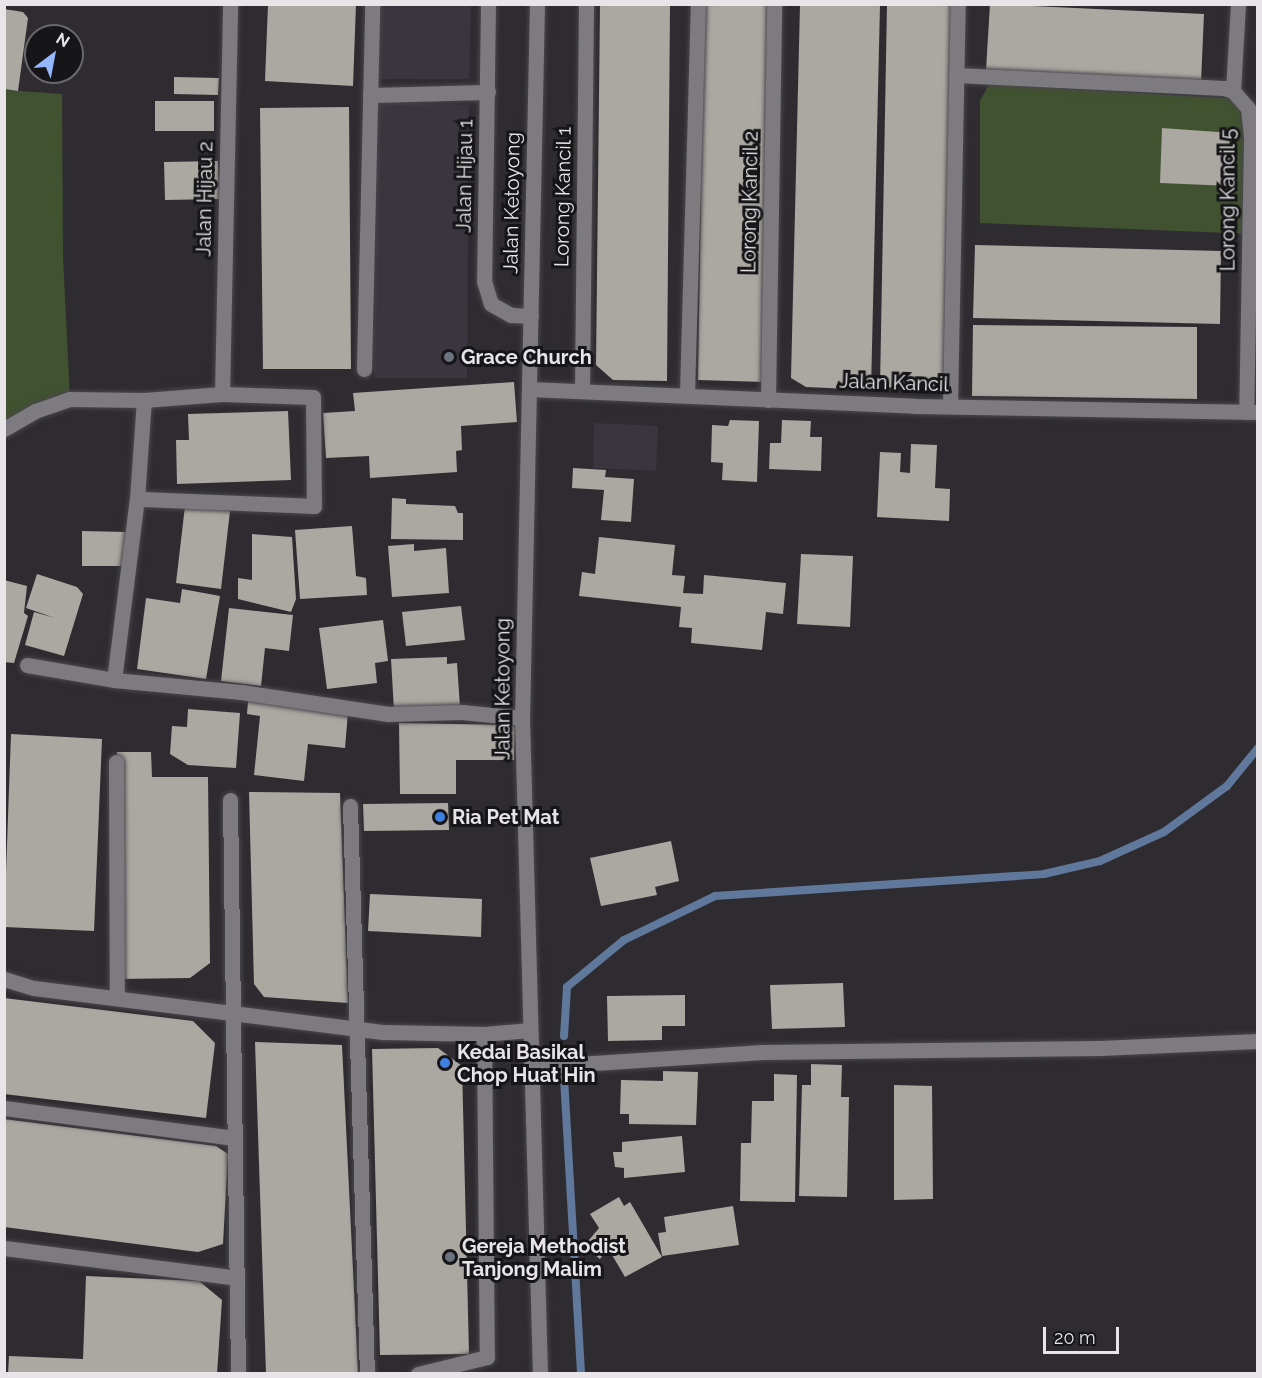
<!DOCTYPE html>
<html>
<head>
<meta charset="utf-8">
<style>
	body { margin:0 }
	#map { position:relative; width:1262px; height:1378px; overflow:hidden; background:#2f2c31; font-family:Raleway,sans-serif }
	div>[style] { position:absolute }
	[style*='--x'] { left:calc(var(--x)*1px); top:calc(var(--y)*1px); width:calc(var(--w)*1px); rotate:calc(var(--a)*1deg) }
	.built>* { inset:0; background:#3a353e }
	.green>* { inset:0; background:#415230 }
	.stream>* { height:8px; margin:-4px; padding:0 4px; transform-origin:4px; border-radius:4px; background:#5f789b }
	.building>* { inset:0; background:#aba8a2 }
	.roads { filter:drop-shadow(0 0 2px #49474b) drop-shadow(0 0 2px #49474b) }
	.lane>* { height:15px; margin:-7.5px; padding:0 7.5px; transform-origin:7.5px; border-radius:7.5px; background:#7d7b80 }
	.street>* { height:15px; margin:-7.5px; padding:0 7.5px; transform-origin:7.5px; border-radius:7.5px; background:#7d7b80 }
	.secondary>* { height:15px; margin:-7.5px; padding:0 7.5px; transform-origin:7.5px; border-radius:7.5px; background:#7d7b80 }
	.dots>* { width:16px; height:16px; translate:-50% -50%; box-sizing:border-box; border:3px solid #161517; border-radius:50% }
	span { translate:-50% -50%; white-space:nowrap; text-align:center; line-height:1.15; -webkit-text-stroke:6px #161517; paint-order:stroke }
	.street-label { font-size:20px; color:#e7e5e8 }
	.poi-label { font-size:20px; color:#e7e5e8; font-weight:700 }
	.left { translate:0 -50%; text-align:left }
	.frame { position:absolute; inset:0; border:6px solid #e7e5e8; pointer-events:none }
	.north { position:absolute; left:24px; top:24px; width:60px; height:60px; box-sizing:border-box; background:#161517; border:2px solid #6a686b; border-radius:50%; rotate:32deg; font-size:16px; font-weight:700; line-height:24px; text-align:center; color:#e7e5e8 }
	.north::after { content:''; display:block; margin:auto; width:21px; height:27px; background:#95b7fd; clip-path:polygon(50% 0,100% 100%,50% 72%,0 100%) }
	.scale { position:absolute; left:1043px; top:1327px; width:76px; height:27px; box-sizing:border-box; border:3px solid #e7e5e8; border-top:0; padding-left:8px; font-size:18px; line-height:21px; white-space:nowrap; color:#e7e5e8; -webkit-text-stroke:4px #161517; paint-order:stroke }
</style>
</head>
<body>
<div id="map">
	<div class="built">
		<div style="clip-path:polygon(378px 5px,471px 5px,469px 79px,375px 79px)"></div>
		<div style="clip-path:polygon(378px 102px,469px 105px,467px 378px,374px 378px)"></div>
		<div style="clip-path:polygon(594px 423px,658px 426px,656px 471px,593px 468px)"></div>
	</div>
	<div class="green">
		<div style="clip-path:polygon(989px 84px,1238px 99px,1257px 116px,1254px 234px,980px 223px,980px 101px)"></div>
		<div style="clip-path:polygon(5px 90px,62px 94px,63px 257px,70px 399px,5px 429px)"></div>
	</div>
	<div class="stream">
		<div style="--x:564;--y:1036;--w:49;--a:-86.5"></div>
		<div style="--x:567;--y:987;--w:74;--a:-39.5"></div>
		<div style="--x:624;--y:940;--w:101;--a:-25.8"></div>
		<div style="--x:715;--y:896;--w:330;--a:-3.8"></div>
		<div style="--x:1044;--y:874;--w:57;--a:-13.1"></div>
		<div style="--x:1100;--y:861;--w:70;--a:-24.4"></div>
		<div style="--x:1164;--y:832;--w:78;--a:-36.1"></div>
		<div style="--x:1227;--y:786;--w:49;--a:-50.8"></div>
		<div style="--x:564;--y:1078;--w:296;--a:86.7"></div>
	</div>
	<div class="building">
		<div style="clip-path:polygon(268px 4px,356px 4px,353px 86px,265px 81px)"></div>
		<div style="clip-path:polygon(600px 4px,670px 4px,667px 381px,613px 380px,596px 365px)"></div>
		<div style="clip-path:polygon(704px 4px,771px 4px,765px 382px,698px 380px)"></div>
		<div style="clip-path:polygon(887px 4px,954px 4px,948px 389px,880px 387px)"></div>
		<div style="clip-path:polygon(990px 4px,1204px 14px,1201px 83px,986px 70px)"></div>
		<div style="clip-path:polygon(800px 5px,880px 5px,871px 390px,806px 387px,791px 378px)"></div>
		<div style="clip-path:polygon(4px 9px,23px 12px,28px 18px,18px 91px,4px 89px)"></div>
		<div style="clip-path:polygon(174px 77px,219px 78px,218px 95px,174px 94px)"></div>
		<div style="clip-path:polygon(155px 101px,214px 101px,214px 131px,155px 131px)"></div>
		<div style="clip-path:polygon(349px 107px,351px 369px,263px 369px,260px 108px)"></div>
		<div style="clip-path:polygon(1162px 128px,1232px 133px,1231px 186px,1160px 183px)"></div>
		<div style="clip-path:polygon(218px 161px,219px 199px,165px 200px,164px 162px)"></div>
		<div style="clip-path:polygon(975px 245px,1221px 251px,1220px 324px,973px 318px)"></div>
		<div style="clip-path:polygon(973px 325px,1197px 327px,1197px 399px,972px 396px)"></div>
		<div style="clip-path:polygon(514px 382px,517px 422px,461px 426px,462px 450px,456px 451px,457px 472px,370px 478px,369px 456px,326px 458px,323px 413px,355px 411px,353px 393px)"></div>
		<div style="clip-path:polygon(288px 411px,291px 480px,177px 484px,176px 440px,189px 440px,188px 414px)"></div>
		<div style="clip-path:polygon(730px 420px,759px 421px,757px 482px,722px 480px,723px 463px,711px 462px,712px 425px,728px 426px)"></div>
		<div style="clip-path:polygon(782px 420px,811px 421px,810px 437px,822px 437px,821px 471px,769px 469px,770px 443px,781px 443px)"></div>
		<div style="clip-path:polygon(911px 444px,937px 445px,935px 488px,950px 489px,949px 521px,877px 517px,880px 452px,901px 453px,900px 472px,910px 473px)"></div>
		<div style="clip-path:polygon(573px 468px,606px 470px,605px 477px,634px 479px,631px 522px,601px 520px,604px 490px,572px 488px)"></div>
		<div style="clip-path:polygon(392px 498px,406px 499px,406px 504px,455px 506px,458px 513px,463px 513px,463px 540px,391px 539px)"></div>
		<div style="clip-path:polygon(185px 506px,230px 511px,221px 589px,176px 583px)"></div>
		<div style="clip-path:polygon(352px 526px,356px 576px,366px 578px,367px 595px,300px 599px,295px 530px)"></div>
		<div style="clip-path:polygon(82px 531px,127px 532px,127px 566px,82px 566px)"></div>
		<div style="clip-path:polygon(252px 534px,292px 537px,296px 599px,291px 612px,238px 599px,238px 578px,252px 580px)"></div>
		<div style="clip-path:polygon(599px 537px,675px 545px,672px 575px,685px 576px,683px 593px,703px 594px,704px 575px,786px 583px,783px 614px,766px 612px,762px 650px,691px 643px,692px 628px,679px 627px,681px 607px,579px 596px,582px 572px,595px 574px)"></div>
		<div style="clip-path:polygon(414px 544px,414px 551px,446px 548px,449px 593px,392px 597px,388px 546px)"></div>
		<div style="clip-path:polygon(801px 554px,853px 556px,850px 627px,797px 624px)"></div>
		<div style="clip-path:polygon(37px 574px,77px 587px,83px 594px,64px 656px,25px 645px,34px 612px,55px 618px,26px 608px)"></div>
		<div style="clip-path:polygon(4px 580px,27px 586px,24px 613px,28px 616px,14px 663px,4px 662px)"></div>
		<div style="clip-path:polygon(182px 589px,220px 596px,206px 679px,137px 669px,146px 598px,180px 603px)"></div>
		<div style="clip-path:polygon(461px 606px,465px 640px,406px 646px,402px 612px)"></div>
		<div style="clip-path:polygon(229px 608px,293px 615px,289px 651px,265px 648px,261px 686px,221px 681px)"></div>
		<div style="clip-path:polygon(383px 620px,388px 661px,375px 663px,377px 683px,327px 689px,319px 628px)"></div>
		<div style="clip-path:polygon(447px 657px,447px 664px,457px 663px,460px 707px,394px 711px,391px 659px)"></div>
		<div style="clip-path:polygon(248px 701px,348px 712px,345px 748px,308px 744px,304px 781px,254px 775px,260px 716px,247px 714px)"></div>
		<div style="clip-path:polygon(188px 709px,240px 713px,236px 768px,188px 765px,170px 754px,172px 726px,187px 727px)"></div>
		<div style="clip-path:polygon(399px 723px,515px 725px,514px 760px,456px 760px,456px 794px,400px 794px)"></div>
		<div style="clip-path:polygon(11px 734px,102px 739px,94px 931px,4px 927px)"></div>
		<div style="clip-path:polygon(117px 752px,151px 752px,152px 777px,208px 777px,210px 963px,190px 978px,119px 979px)"></div>
		<div style="clip-path:polygon(249px 792px,340px 793px,348px 1003px,264px 997px,254px 984px)"></div>
		<div style="clip-path:polygon(448px 803px,449px 830px,364px 831px,363px 804px)"></div>
		<div style="clip-path:polygon(671px 841px,679px 881px,655px 887px,657px 895px,601px 906px,590px 858px)"></div>
		<div style="clip-path:polygon(370px 894px,482px 899px,481px 937px,368px 931px)"></div>
		<div style="clip-path:polygon(843px 983px,845px 1027px,772px 1029px,770px 985px)"></div>
		<div style="clip-path:polygon(685px 995px,685px 1026px,662px 1026px,662px 1040px,608px 1041px,607px 996px)"></div>
		<div style="clip-path:polygon(4px 998px,193px 1021px,215px 1043px,206px 1118px,4px 1094px)"></div>
		<div style="clip-path:polygon(255px 1042px,342px 1045px,358px 1372px,266px 1374px)"></div>
		<div style="clip-path:polygon(438px 1048px,462px 1066px,469px 1354px,380px 1355px,372px 1049px)"></div>
		<div style="clip-path:polygon(811px 1064px,842px 1065px,841px 1097px,849px 1097px,847px 1197px,799px 1196px,802px 1085px,811px 1085px)"></div>
		<div style="clip-path:polygon(663px 1071px,698px 1072px,696px 1125px,629px 1124px,629px 1114px,620px 1114px,621px 1080px,663px 1081px)"></div>
		<div style="clip-path:polygon(774px 1074px,797px 1075px,795px 1202px,740px 1201px,741px 1143px,751px 1143px,752px 1101px,774px 1101px)"></div>
		<div style="clip-path:polygon(894px 1085px,932px 1086px,933px 1199px,894px 1200px)"></div>
		<div style="clip-path:polygon(4px 1119px,216px 1146px,228px 1154px,223px 1244px,198px 1252px,4px 1227px)"></div>
		<div style="clip-path:polygon(682px 1136px,685px 1172px,624px 1178px,624px 1168px,615px 1167px,613px 1152px,622px 1152px,622px 1142px)"></div>
		<div style="clip-path:polygon(619px 1197px,624px 1206px,630px 1202px,662px 1257px,625px 1277px,608px 1248px,600px 1259px,584px 1246px,599px 1228px,590px 1214px)"></div>
		<div style="clip-path:polygon(733px 1206px,739px 1245px,662px 1256px,658px 1233px,666px 1232px,664px 1217px)"></div>
		<div style="clip-path:polygon(86px 1276px,199px 1281px,222px 1300px,217px 1374px,8px 1374px,9px 1356px,83px 1359px)"></div>
	</div>
	<div class="roads">
		<div class="lane">
			<div style="--x:370;--y:95;--w:118;--a:-1.5"></div>
			<div style="--x:364;--y:369;--w:365;--a:-88.7"></div>
			<div style="--x:687;--y:394;--w:390;--a:-88.4"></div>
			<div style="--x:116;--y:762;--w:236;--a:89.8"></div>
			<div style="--x:350;--y:806;--w:568;--a:88.29"></div>
			<div style="--x:4;--y:1108;--w:233;--a:7.4"></div>
			<div style="--x:418;--y:1374;--w:71;--a:-13.8"></div>
		</div>
		<div class="street">
			<div style="--x:488;--y:4;--w:277;--a:90.8"></div>
			<div style="--x:484;--y:281;--w:24;--a:73"></div>
			<div style="--x:491;--y:304;--w:23;--a:29"></div>
			<div style="--x:511;--y:315;--w:20;--a:3"></div>
			<div style="--x:956;--y:75;--w:268;--a:2.8"></div>
			<div style="--x:1224;--y:88;--w:9;--a:18"></div>
			<div style="--x:1233;--y:91;--w:23;--a:49"></div>
			<div style="--x:1248;--y:108;--w:31;--a:84"></div>
			<div style="--x:1251;--y:139;--w:273;--a:91"></div>
			<div style="--x:1233;--y:91;--w:87;--a:-86.7"></div>
			<div style="--x:529;--y:389;--w:386;--a:2.5"></div>
			<div style="--x:915;--y:406;--w:343;--a:1"></div>
			<div style="--x:582;--y:389;--w:385;--a:-89.4"></div>
			<div style="--x:222;--y:394;--w:390;--a:-88.8"></div>
			<div style="--x:768;--y:400;--w:396;--a:-89.1"></div>
			<div style="--x:950;--y:406;--w:402;--a:-88.9"></div>
			<div style="--x:4;--y:429;--w:36;--a:-30"></div>
			<div style="--x:35;--y:411;--w:37;--a:-19"></div>
			<div style="--x:70;--y:399;--w:74;--a:0.8"></div>
			<div style="--x:144;--y:400;--w:78;--a:-4.4"></div>
			<div style="--x:222;--y:394;--w:91;--a:1.9"></div>
			<div style="--x:313;--y:397;--w:109;--a:89.5"></div>
			<div style="--x:314;--y:506;--w:177;--a:-177.7"></div>
			<div style="--x:27;--y:665;--w:88;--a:9.8"></div>
			<div style="--x:114;--y:680;--w:128;--a:5.4"></div>
			<div style="--x:241;--y:692;--w:149;--a:8.5"></div>
			<div style="--x:388;--y:714;--w:74;--a:-1.5"></div>
			<div style="--x:462;--y:712;--w:60;--a:5.7"></div>
			<div style="--x:114;--y:680;--w:182;--a:-82.8"></div>
			<div style="--x:137;--y:499;--w:99;--a:-86"></div>
			<div style="--x:230;--y:800;--w:574;--a:89.2"></div>
			<div style="--x:4;--y:979;--w:31;--a:17"></div>
			<div style="--x:34;--y:988;--w:353;--a:7.2"></div>
			<div style="--x:384;--y:1032;--w:100;--a:1.1"></div>
			<div style="--x:484;--y:1034;--w:46;--a:-5"></div>
			<div style="--x:484;--y:1034;--w:323;--a:89.5"></div>
			<div style="--x:532;--y:1067;--w:231;--a:-3.7"></div>
			<div style="--x:763;--y:1052;--w:337;--a:-0.7"></div>
			<div style="--x:1100;--y:1048;--w:158;--a:-2.5"></div>
			<div style="--x:4;--y:1248;--w:235;--a:7.3"></div>
		</div>
		<div class="secondary">
			<div style="--x:537;--y:4;--w:714;--a:91.2"></div>
			<div style="--x:522;--y:718;--w:656;--a:88.43"></div>
		</div>
	</div>
	<div class="dots">
		<div style="left:449px;top:357px;background:#6b7280"></div>
		<div style="left:440px;top:817px;background:#3f7fe0"></div>
		<div style="left:445px;top:1063px;background:#3f7fe0"></div>
		<div style="left:450px;top:1257px;background:#6b7280"></div>
	</div>
	<div class="street-label">
		<span style="left:465px;top:176px;rotate:-89deg">Jalan Hijau 1</span>
		<span style="left:563px;top:197px;rotate:-89deg">Lorong Kancil 1</span>
		<span style="left:205px;top:199px;rotate:-89deg">Jalan Hijau 2</span>
		<span style="left:1228px;top:200px;rotate:-90deg">Lorong Kancil 5</span>
		<span style="left:750px;top:202px;rotate:-89deg">Lorong Kancil 2</span>
		<span style="left:512px;top:203px;rotate:-89deg">Jalan Ketoyong</span>
		<span style="left:894px;top:383px;rotate:2deg">Jalan Kancil</span>
		<span style="left:503px;top:689px;rotate:-90deg">Jalan Ketoyong</span>
	</div>
	<div class="poi-label">
		<span class="left" style="left:461px;top:357px">Grace Church</span>
		<span class="left" style="left:452px;top:817px">Ria Pet Mat</span>
		<span class="left" style="left:457px;top:1064px">Kedai Basikal<br>Chop Huat Hin</span>
		<span class="left" style="left:462px;top:1258px">Gereja Methodist<br>Tanjong Malim</span>
	</div>
	<div class="frame"></div>
	<div class="north">N</div>
	<div class="scale">20 m</div>
</div>
</body>
</html>
